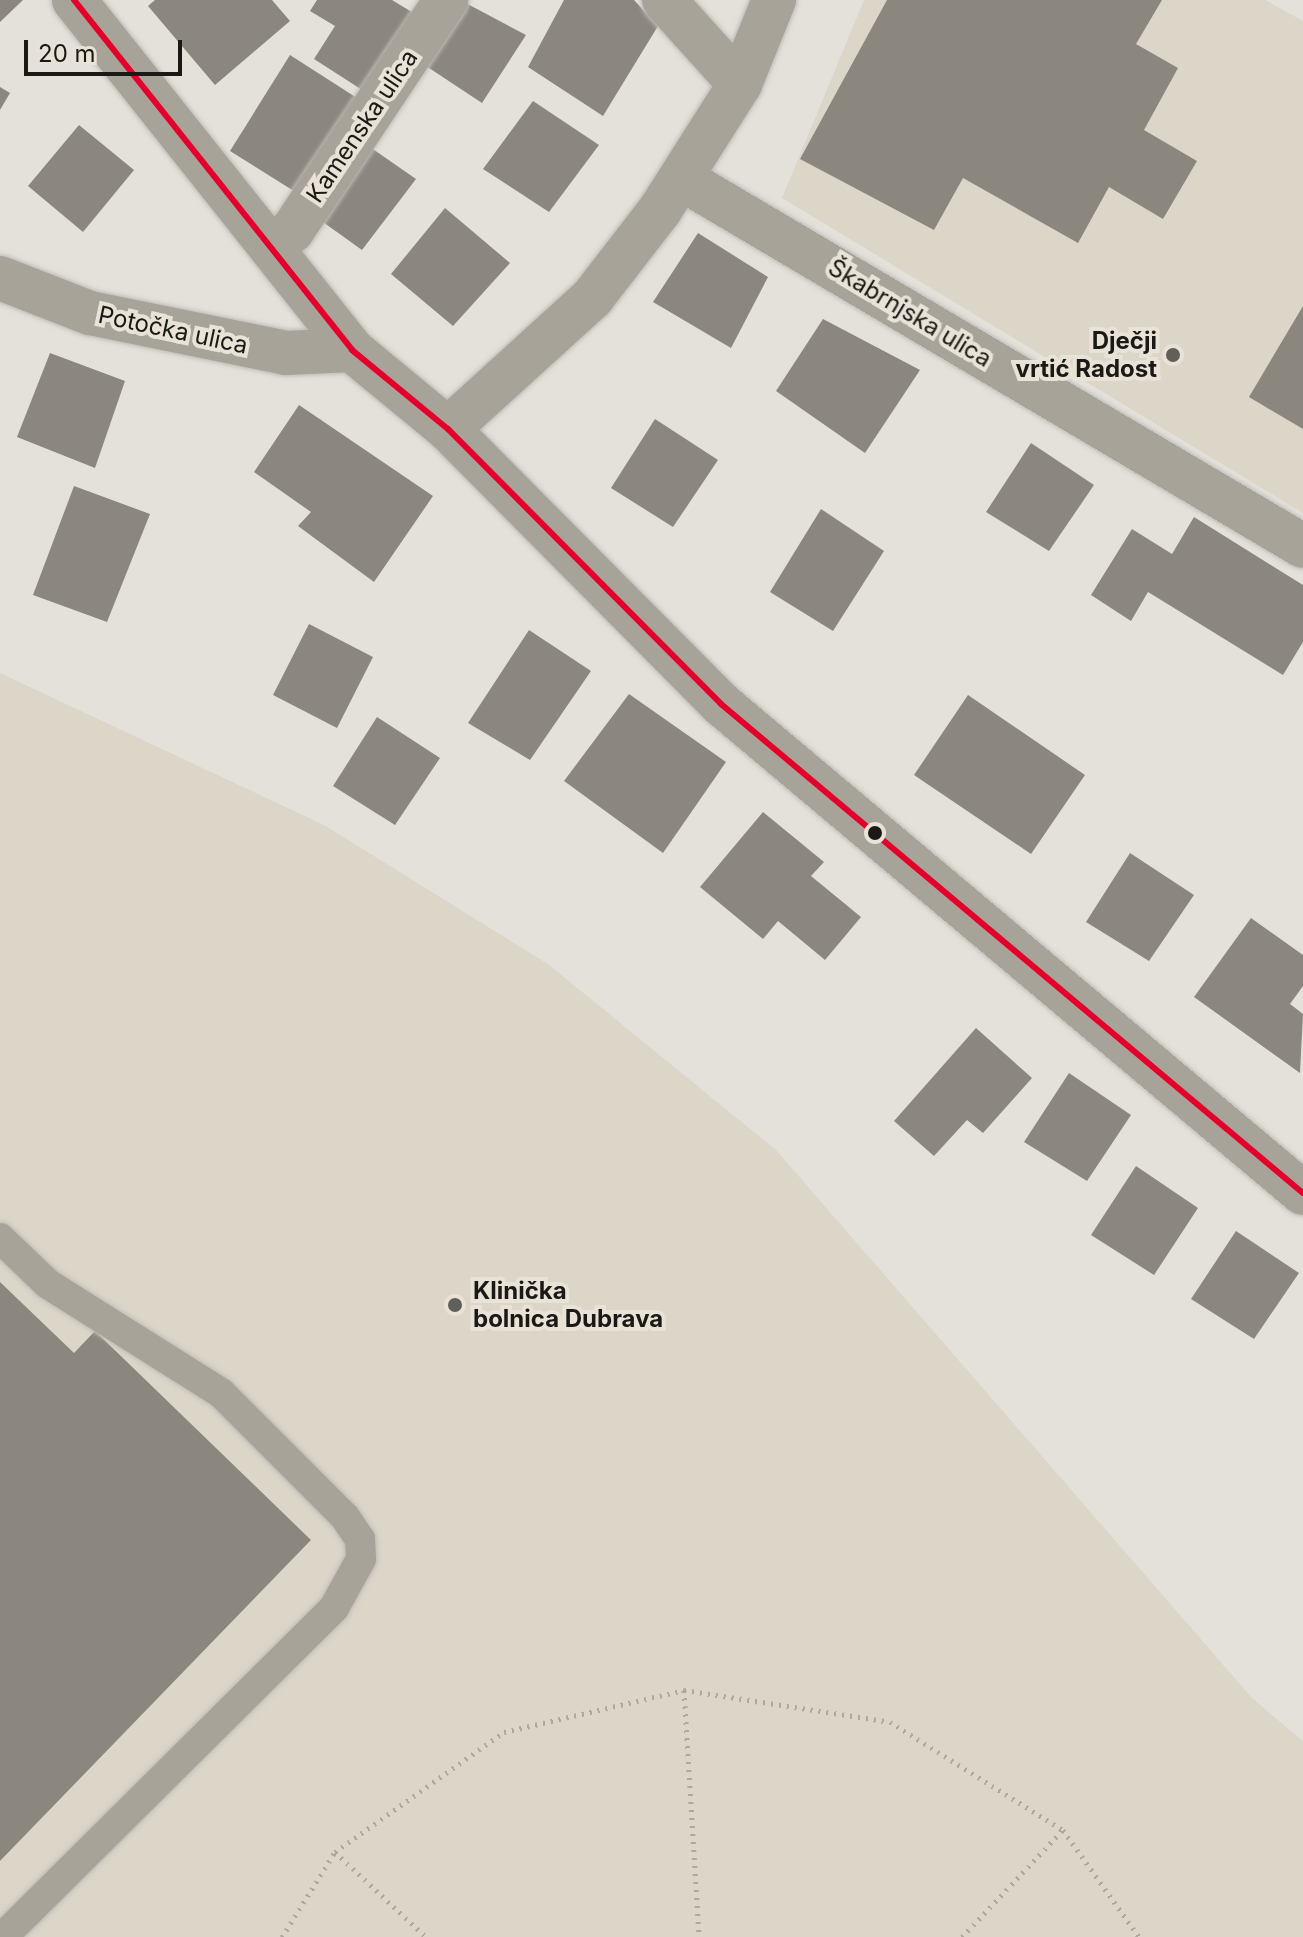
<!DOCTYPE html>
<html>
<head>
<meta charset="utf-8">
<style>
	body { margin:0 }
	#map { position:relative; width:1303px; height:1937px; overflow:hidden; background:#e4e1db; font-family:Inter,sans-serif }
	div>[style] { position:absolute }
	[style*='--x'] { left:calc(var(--x)*1px); top:calc(var(--y)*1px); width:calc(var(--w)*1px); rotate:calc(var(--a)*1deg) }
	.built>* { inset:0; background:#dcd6c9 }
	.building>* { inset:0; background:#8b877f }
	.path>* { height:5px; margin-top:-2.5px; transform-origin:0; background:repeating-linear-gradient(90deg,#ada8a0 0 2px,transparent 0 8px) }
	.roads { filter:drop-shadow(0 0 2px #bfbcb8) drop-shadow(0 0 2px #bfbcb8) }
	.service>* { height:30px; margin:-15px; padding:0 15px; transform-origin:15px; border-radius:15px; background:#a8a399 }
	.minor>* { height:44px; margin:-22px; padding:0 22px; transform-origin:22px; border-radius:22px; background:#a8a399 }
	.tertiary>* { height:44px; margin:-22px; padding:0 22px; transform-origin:22px; border-radius:22px; background:#a8a399 }
	.bus-1>* { height:6px; margin:-3px; padding:0 3px; transform-origin:3px; border-radius:3px; background:#e4002b }
	.dots>* { width:22px; height:22px; translate:-50% -50%; box-sizing:border-box; border:4px solid #e8e2d7; border-radius:50% }
	span { translate:-50% -50%; white-space:nowrap; text-align:center; line-height:1.15; -webkit-text-stroke:8px #e8e2d7; paint-order:stroke }
	.street-label { font-size:24px; color:#1b1915 }
	.poi-label { font-size:24px; color:#1b1915; font-weight:700 }
	.right { translate:-100% -50%; text-align:right }
	.left { translate:0 -50%; text-align:left }
	.scale { position:absolute; left:24px; top:40px; width:158px; height:36px; box-sizing:border-box; border:4px solid #1b1915; border-top:0; padding-left:10px; font-size:24px; line-height:28px; white-space:nowrap; color:#1b1915; -webkit-text-stroke:6px #e8e2d7; paint-order:stroke }
</style>
</head>
<body>
<div id="map">
	<div class="built">
		<div style="clip-path:polygon(864px 0,1265px 0,1303px 21px,1303px 513px,782px 198px)"></div>
		<div style="clip-path:polygon(0 673px,324px 825px,548px 964px,776px 1150px,1252px 1698px,1303px 1741px,1303px 1937px,0 1937px)"></div>
	</div>
	<div class="building">
		<div style="clip-path:polygon(0 0,23px 0,0 22px)"></div>
		<div style="clip-path:polygon(155px 0,272px 0,290px 21px,215px 85px,148px 6px)"></div>
		<div style="clip-path:polygon(317px 0,392px 0,420px 17px,370px 95px,314px 59px,335px 26px,310px 11px)"></div>
		<div style="clip-path:polygon(460px 0,526px 35px,482px 103px,420px 62px)"></div>
		<div style="clip-path:polygon(564px 0,634px 0,658px 26px,603px 116px,528px 67px)"></div>
		<div style="clip-path:polygon(887px 0,1162px 0,1136px 44px,1178px 68px,1144px 130px,1197px 161px,1163px 219px,1109px 187px,1078px 243px,963px 178px,934px 230px,800px 159px)"></div>
		<div style="clip-path:polygon(290px 55px,357px 98px,297px 193px,230px 151px)"></div>
		<div style="clip-path:polygon(0 87px,10px 93px,0 110px)"></div>
		<div style="clip-path:polygon(533px 101px,599px 145px,549px 212px,483px 169px)"></div>
		<div style="clip-path:polygon(79px 125px,134px 170px,83px 232px,28px 186px)"></div>
		<div style="clip-path:polygon(367px 145px,416px 179px,362px 250px,316px 217px)"></div>
		<div style="clip-path:polygon(445px 208px,510px 263px,453px 326px,391px 274px)"></div>
		<div style="clip-path:polygon(698px 233px,768px 277px,731px 348px,653px 302px)"></div>
		<div style="clip-path:polygon(1303px 306px,1303px 429px,1249px 397px)"></div>
		<div style="clip-path:polygon(823px 319px,920px 370px,865px 453px,776px 391px)"></div>
		<div style="clip-path:polygon(50px 353px,125px 381px,95px 468px,17px 437px)"></div>
		<div style="clip-path:polygon(299px 405px,433px 496px,374px 582px,298px 526px,311px 512px,254px 472px)"></div>
		<div style="clip-path:polygon(655px 419px,718px 460px,673px 527px,611px 488px)"></div>
		<div style="clip-path:polygon(1031px 443px,1094px 485px,1049px 551px,986px 512px)"></div>
		<div style="clip-path:polygon(74px 486px,150px 514px,107px 622px,33px 595px)"></div>
		<div style="clip-path:polygon(821px 509px,884px 551px,833px 631px,770px 592px)"></div>
		<div style="clip-path:polygon(1194px 517px,1303px 585px,1303px 642px,1283px 675px,1148px 592px,1131px 621px,1091px 595px,1132px 529px,1172px 554px)"></div>
		<div style="clip-path:polygon(309px 624px,373px 657px,337px 728px,273px 695px)"></div>
		<div style="clip-path:polygon(529px 630px,591px 671px,530px 760px,468px 723px)"></div>
		<div style="clip-path:polygon(629px 694px,726px 762px,663px 853px,564px 781px)"></div>
		<div style="clip-path:polygon(968px 695px,1085px 775px,1031px 854px,914px 775px)"></div>
		<div style="clip-path:polygon(377px 717px,440px 758px,395px 825px,333px 786px)"></div>
		<div style="clip-path:polygon(763px 812px,824px 862px,811px 876px,861px 917px,825px 960px,778px 921px,763px 939px,700px 887px)"></div>
		<div style="clip-path:polygon(1130px 853px,1194px 895px,1149px 961px,1086px 922px)"></div>
		<div style="clip-path:polygon(1251px 918px,1303px 955px,1303px 986px,1290px 1004px,1303px 1014px,1300px 1073px,1194px 997px)"></div>
		<div style="clip-path:polygon(976px 1028px,1032px 1078px,983px 1133px,967px 1120px,934px 1156px,894px 1121px)"></div>
		<div style="clip-path:polygon(1069px 1073px,1131px 1115px,1087px 1181px,1024px 1142px)"></div>
		<div style="clip-path:polygon(1136px 1166px,1198px 1208px,1154px 1275px,1091px 1235px)"></div>
		<div style="clip-path:polygon(1236px 1231px,1299px 1273px,1254px 1339px,1191px 1299px)"></div>
		<div style="clip-path:polygon(0 1282px,74px 1353px,95px 1331px,311px 1540px,0 1861px)"></div>
	</div>
	<div class="path">
		<div style="--x:684;--y:1690;--w:247;--a:86.5"></div>
		<div style="--x:335;--y:1852;--w:125;--a:43"></div>
		<div style="--x:282;--y:1937;--w:100;--a:-58.1"></div>
		<div style="--x:335;--y:1852;--w:207;--a:-35.4"></div>
		<div style="--x:504;--y:1732;--w:185;--a:-13.1"></div>
		<div style="--x:684;--y:1690;--w:208;--a:8.8"></div>
		<div style="--x:890;--y:1722;--w:204;--a:32"></div>
		<div style="--x:1063;--y:1830;--w:131;--a:54.6"></div>
		<div style="--x:962;--y:1937;--w:147;--a:-46.7"></div>
	</div>
	<div class="roads">
		<div class="service">
			<div style="--x:0;--y:1238;--w:66;--a:43.8"></div>
			<div style="--x:48;--y:1284;--w:204;--a:32.2"></div>
			<div style="--x:221;--y:1393;--w:175;--a:45"></div>
			<div style="--x:345;--y:1517;--w:27;--a:56"></div>
			<div style="--x:360;--y:1539;--w:20;--a:87"></div>
			<div style="--x:361;--y:1559;--w:56;--a:118.9"></div>
			<div style="--x:334;--y:1608;--w:467;--a:135.2"></div>
		</div>
		<div class="minor">
			<div style="--x:664;--y:0;--w:113;--a:47.9"></div>
			<div style="--x:682;--y:179;--w:721;--a:30.58"></div>
			<div style="--x:271;--y:245;--w:25;--a:-34"></div>
			<div style="--x:292;--y:231;--w:278;--a:-56.3"></div>
			<div style="--x:0;--y:278;--w:97;--a:21.3"></div>
			<div style="--x:90;--y:313;--w:200;--a:11.5"></div>
			<div style="--x:286;--y:353;--w:66;--a:-2.6"></div>
			<div style="--x:448;--y:429;--w:195;--a:-42.3"></div>
			<div style="--x:592;--y:298;--w:111;--a:-52.3"></div>
			<div style="--x:660;--y:210;--w:149;--a:-57.6"></div>
			<div style="--x:740;--y:84;--w:91;--a:-68"></div>
		</div>
		<div class="tertiary">
			<div style="--x:74;--y:0;--w:447;--a:51.5"></div>
			<div style="--x:352;--y:350;--w:124;--a:39.5"></div>
			<div style="--x:448;--y:429;--w:387;--a:45.2"></div>
			<div style="--x:721;--y:704;--w:760;--a:40.04"></div>
		</div>
	</div>
	<div class="bus-1">
		<div style="--x:74;--y:0;--w:447;--a:51.5"></div>
		<div style="--x:352;--y:350;--w:124;--a:39.5"></div>
		<div style="--x:448;--y:429;--w:387;--a:45.2"></div>
		<div style="--x:721;--y:704;--w:760;--a:40.04"></div>
	</div>
	<div class="dots">
		<div style="left:1173px;top:355px;background:#615f5a"></div>
		<div style="left:875px;top:833px;background:#1b1915"></div>
		<div style="left:455px;top:1305px;background:#615f5a"></div>
	</div>
	<div class="street-label">
		<span style="left:362px;top:126px;rotate:-56deg">Kamenska ulica</span>
		<span style="left:910px;top:313px;rotate:31deg">Škabrnjska ulica</span>
		<span style="left:173px;top:330px;rotate:12deg">Potočka ulica</span>
	</div>
	<div class="poi-label">
		<span class="right" style="left:1157px;top:355px">Dječji<br>vrtić Radost</span>
		<span class="left" style="left:473px;top:1305px">Klinička<br>bolnica Dubrava</span>
	</div>
	<div class="scale">20 m</div>
</div>
</body>
</html>
